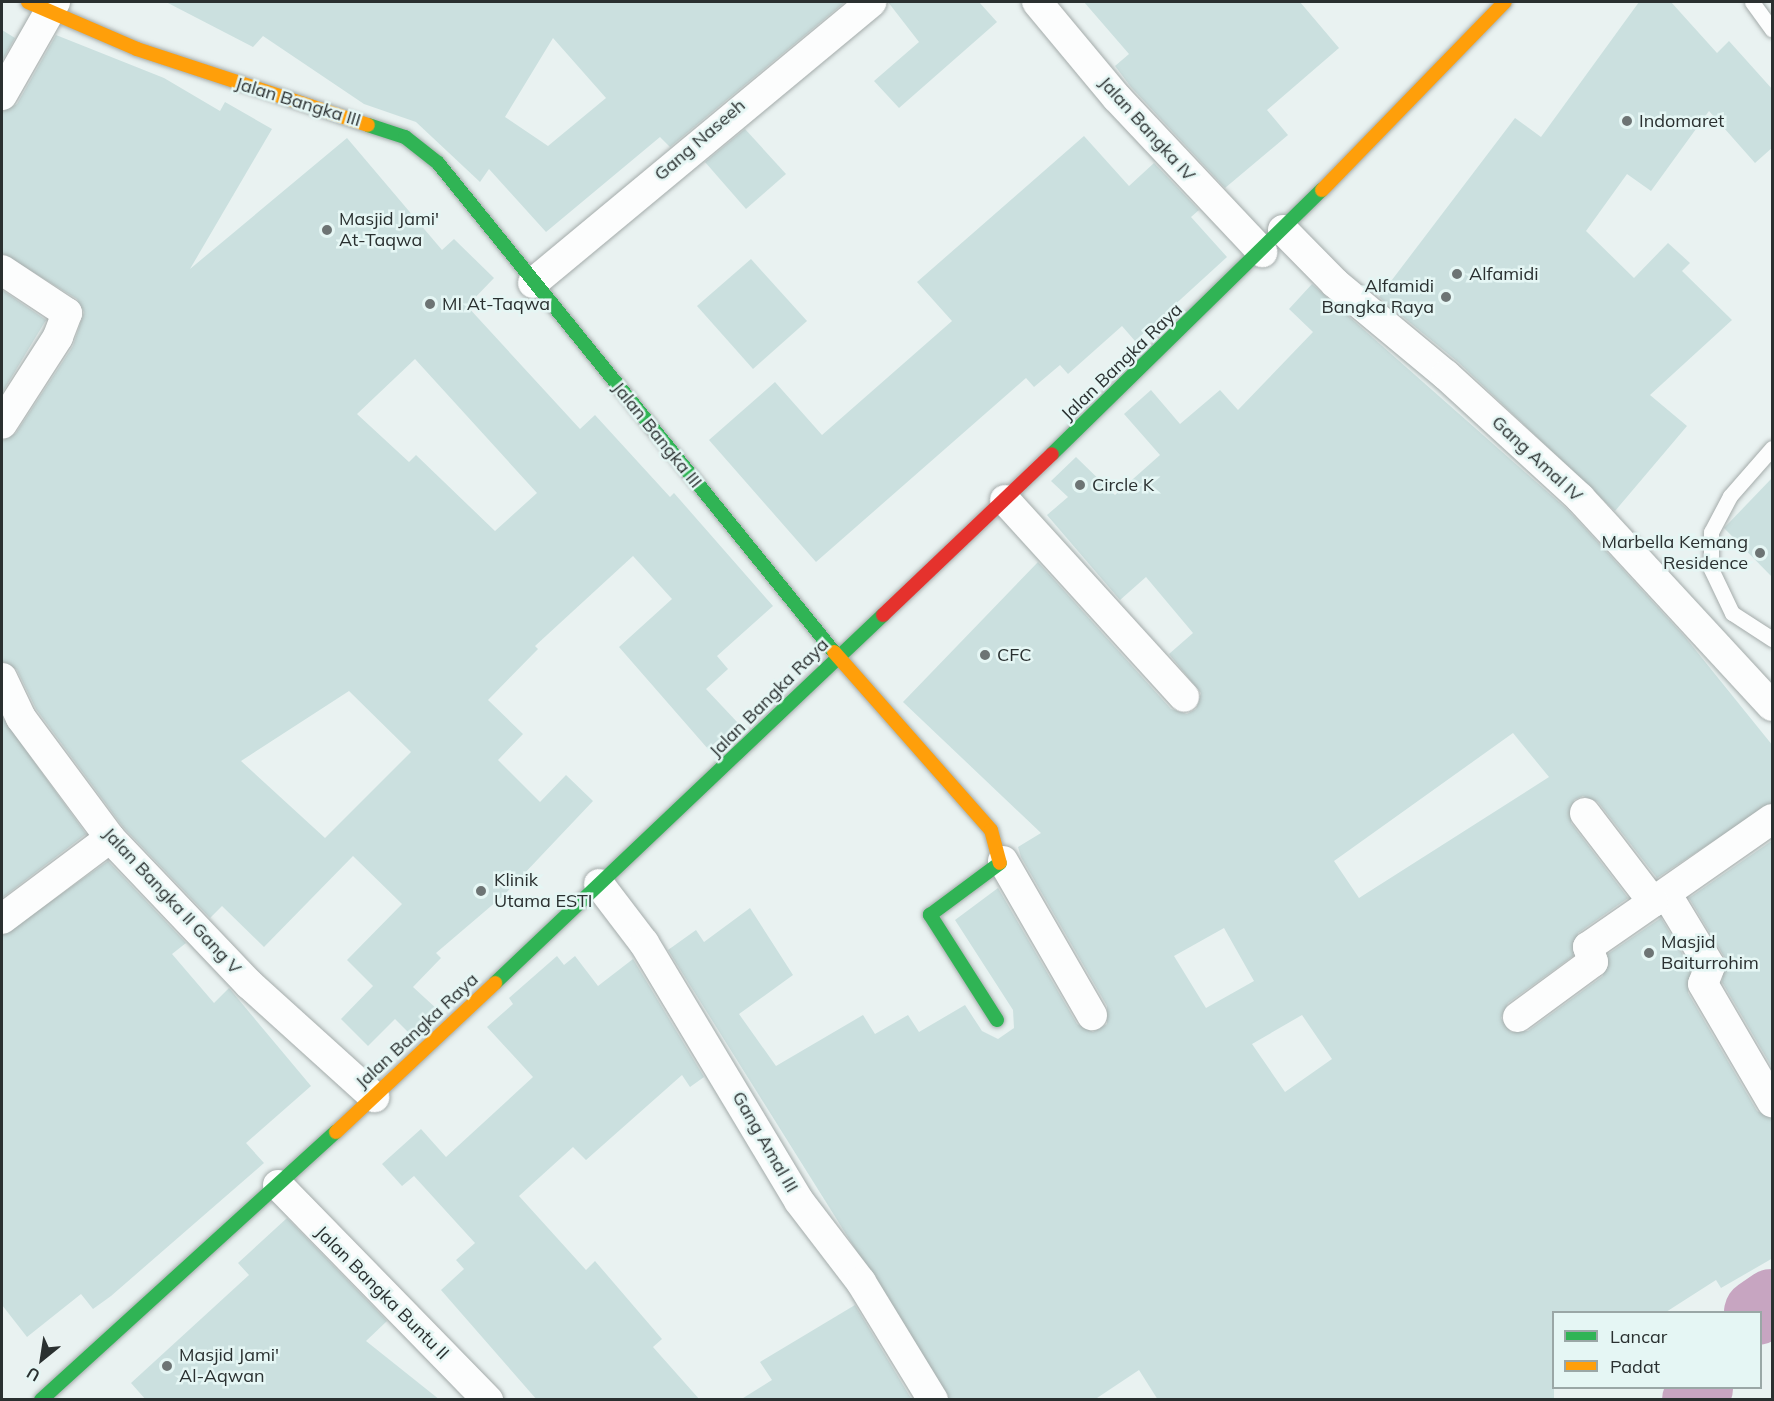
<!DOCTYPE html>
<html>
<head>
<meta charset="utf-8">
<style>
	body { margin:0 }
	#map { position:relative; width:1774px; height:1401px; overflow:hidden; background:#e9f2f1; font-family:Mulish,sans-serif }
	div>[style] { position:absolute }
	[style*='--x'] { left:calc(var(--x)*1px); top:calc(var(--y)*1px); width:calc(var(--w)*1px); rotate:calc(var(--a)*1deg) }
	.river>* { height:66px; margin:-33px; padding:0 33px; transform-origin:33px; border-radius:33px; background:#c7a5c1 }
	.building>* { inset:0; background:#cbe0df }
	.roads { filter:drop-shadow(0 0 2px #a4abaa) drop-shadow(0 0 2px #a4abaa) }
	.lane>* { height:15px; margin:-7.5px; padding:0 7.5px; transform-origin:7.5px; border-radius:7.5px; background:#fcfdfd }
	.street>* { height:30px; margin:-15px; padding:0 15px; transform-origin:15px; border-radius:15px; background:#fcfdfd }
	.fast>* { height:14px; margin:-7px; padding:0 7px; transform-origin:7px; border-radius:7px; background:#30b455 }
	.slow>* { height:14px; margin:-7px; padding:0 7px; transform-origin:7px; border-radius:7px; background:#ff9f0a }
	.jam>* { height:14px; margin:-7px; padding:0 7px; transform-origin:7px; border-radius:7px; background:#e5322d }
	.dots>* { width:16px; height:16px; translate:-50% -50%; box-sizing:border-box; border:3px solid #e5f6f4; border-radius:50% }
	span { translate:-50% -50%; white-space:nowrap; text-align:center; line-height:1.15; -webkit-text-stroke:5px #e5f6f4; paint-order:stroke }
	.street-label { font-size:18px; color:#2a3030 }
	.poi-label { font-size:18px; color:#2a3030 }
	.left { translate:0 -50%; text-align:left }
	.right { translate:-100% -50%; text-align:right }
	.frame { position:absolute; inset:0; border:3px solid #2a3030; pointer-events:none }
	.legend { position:absolute; left:1552px; top:1311px; width:210px; height:78px; box-sizing:border-box; background:#e5f6f4; border:2px solid #9aa7a6; margin:0; padding:8px 10px; list-style:none; font-size:18px; color:#2a3030 }
	.legend li { display:flex; align-items:center; gap:12px; height:30px }
	.legend b { width:30px; border:2px solid #9aa7a6 }
	.north { position:absolute; left:12px; top:1329px; width:60px; height:60px; -webkit-text-stroke:4px #e5f6f4; paint-order:stroke; rotate:210deg; font-size:16px; font-weight:700; line-height:24px; text-align:center; color:#2a3030 }
	.north::after { content:''; display:block; margin:auto; width:21px; height:27px; background:#2a3030; clip-path:polygon(50% 0,100% 100%,50% 72%,0 100%) }
</style>
</head>
<body>
<div id="map">
	<div class="river">
		<div style="--x:1757;--y:1312;--w:18;--a:-34"></div>
		<div style="--x:1695;--y:1400;--w:13;--a:-67"></div>
	</div>
	<div class="building">
		<div style="clip-path:polygon(evenodd,166px 2px,845px 2px,670px 147px,660px 137px,546px 232px,489px 169px,480px 182px,416px 122px,364px 104px,263px 36px,253px 47px,166px 2px,553px 38px,606px 98px,548px 146px,505px 117px,553px 38px)"></div>
		<div style="clip-path:polygon(888px 2px,979px 2px,997px 22px,899px 108px,874px 81px,919px 42px)"></div>
		<div style="clip-path:polygon(1084px 2px,1300px 2px,1339px 48px,1267px 110px,1288px 135px,1225px 188px,1131px 87px,1115px 66px,1129px 54px)"></div>
		<div style="clip-path:polygon(1639px 2px,1671px 2px,1717px 53px,1729px 41px,1773px 90px,1773px 147px,1755px 163px,1709px 111px,1651px 191px,1627px 174px,1586px 231px,1634px 278px,1668px 243px,1690px 263px,1682px 271px,1732px 320px,1650px 395px,1687px 426px,1615px 511px,1458px 362px,1379px 297px,1515px 118px,1541px 137px)"></div>
		<div style="clip-path:polygon(2px 30px,15px 38px,2px 61px)"></div>
		<div style="clip-path:polygon(evenodd,56px 35px,164px 78px,220px 111px,225px 102px,272px 129px,190px 269px,347px 138px,442px 250px,454px 239px,494px 278px,467px 306px,580px 429px,595px 415px,670px 497px,674px 493px,773px 606px,717px 656px,728px 669px,706px 689px,738px 723px,708px 749px,619px 647px,672px 599px,633px 556px,535px 646px,538px 649px,488px 700px,523px 734px,498px 760px,540px 802px,566px 775px,593px 801px,504px 895px,436px 953px,441px 958px,413px 987px,438px 1010px,412px 1036px,395px 1019px,368px 1046px,341px 1019px,373px 986px,347px 960px,402px 904px,353px 856px,264px 947px,222px 906px,210px 918px,123px 827px,36px 709px,17px 670px,2px 661px,2px 441px,16px 433px,73px 346px,84px 312px,77px 299px,2px 253px,2px 112px,17px 104px,56px 35px,415px 359px,537px 493px,495px 531px,416px 455px,409px 462px,357px 414px,415px 359px,56px 35px,349px 691px,411px 752px,325px 838px,241px 761px,349px 691px)"></div>
		<div style="clip-path:polygon(745px 129px,786px 174px,746px 209px,705px 162px)"></div>
		<div style="clip-path:polygon(1084px 136px,1129px 186px,1154px 163px,1199px 210px,1191px 217px,1227px 257px,1135px 341px,1122px 326px,1068px 374px,1060px 365px,1034px 387px,1026px 378px,816px 562px,709px 440px,775px 382px,822px 435px,952px 321px,917px 282px)"></div>
		<div style="clip-path:polygon(751px 259px,807px 321px,753px 369px,697px 306px)"></div>
		<div style="clip-path:polygon(evenodd,1312px 284px,1568px 510px,1685px 637px,1773px 746px,1773px 802px,1657px 878px,1598px 802px,1583px 796px,1574px 800px,1571px 823px,1628px 898px,1578px 933px,1573px 956px,1508px 1003px,1501px 1018px,1511px 1032px,1528px 1031px,1603px 976px,1608px 954px,1661px 918px,1691px 968px,1688px 993px,1757px 1111px,1773px 1119px,1773px 1258px,1721px 1288px,1716px 1280px,1666px 1312px,1554px 1312px,1554px 1400px,1158px 1400px,1139px 1370px,1094px 1400px,950px 1400px,668px 950px,696px 930px,704px 942px,750px 908px,793px 975px,739px 1014px,776px 1066px,863px 1015px,875px 1034px,908px 1015px,919px 1032px,965px 1005px,982px 1031px,998px 1039px,1014px 1028px,1013px 1010px,955px 920px,998px 888px,1077px 1024px,1093px 1032px,1107px 1024px,1107px 1006px,1021px 857px,1018px 847px,1041px 833px,903px 702px,1038px 562px,1171px 709px,1187px 714px,1196px 709px,1201px 693px,1169px 654px,1193px 633px,1146px 577px,1120px 600px,1047px 515px,1068px 497px,1051px 481px,1076px 457px,1115px 495px,1160px 455px,1124px 414px,1151px 390px,1180px 424px,1220px 390px,1238px 410px,1313px 332px,1289px 309px,1312px 284px,1513px 733px,1549px 777px,1359px 898px,1334px 861px,1513px 733px,1312px 284px,1224px 928px,1254px 981px,1206px 1008px,1174px 956px,1224px 928px,1312px 284px,1302px 1015px,1332px 1059px,1285px 1092px,1252px 1044px,1302px 1015px)"></div>
		<div style="clip-path:polygon(2px 290px,46px 320px,2px 393px)"></div>
		<div style="clip-path:polygon(1773px 477px,1773px 578px,1724px 528px)"></div>
		<div style="clip-path:polygon(2px 717px,86px 834px,2px 898px)"></div>
		<div style="clip-path:polygon(1773px 840px,1773px 1069px,1722px 982px,1725px 958px,1689px 898px)"></div>
		<div style="clip-path:polygon(108px 861px,186px 943px,172px 954px,214px 1003px,229px 988px,311px 1086px,246px 1143px,264px 1163px,111px 1296px,93px 1309px,81px 1294px,27px 1337px,2px 1305px,2px 936px)"></div>
		<div style="clip-path:polygon(557px 956px,564px 965px,575px 956px,598px 986px,633px 959px,704px 1077px,690px 1087px,682px 1075px,586px 1160px,573px 1147px,519px 1196px,586px 1270px,595px 1261px,662px 1339px,653px 1347px,700px 1400px,537px 1400px,441px 1290px,464px 1269px,456px 1260px,475px 1243px,414px 1176px,402px 1186px,382px 1164px,421px 1129px,446px 1157px,533px 1077px,487px 1027px,513px 1004px,509px 998px)"></div>
		<div style="clip-path:polygon(287px 1218px,387px 1321px,366px 1341px,440px 1400px,146px 1400px,131px 1383px,249px 1275px,238px 1263px)"></div>
		<div style="clip-path:polygon(855px 1305px,912px 1400px,740px 1400px,772px 1380px,760px 1362px)"></div>
	</div>
	<div class="roads">
		<div class="lane">
			<div style="--x:1752;--y:2;--w:34;--a:54"></div>
			<div style="--x:1772;--y:448;--w:64;--a:131.2"></div>
			<div style="--x:1730;--y:496;--w:41;--a:117.8"></div>
			<div style="--x:1711;--y:532;--w:37;--a:90"></div>
			<div style="--x:1711;--y:569;--w:49;--a:64.5"></div>
			<div style="--x:1732;--y:613;--w:48;--a:33"></div>
		</div>
		<div class="street">
			<div style="--x:1037;--y:2;--w:125;--a:50.2"></div>
			<div style="--x:1117;--y:98;--w:212;--a:46.7"></div>
			<div style="--x:2;--y:95;--w:107;--a:-60.3"></div>
			<div style="--x:1283;--y:230;--w:74;--a:45.5"></div>
			<div style="--x:1335;--y:283;--w:144;--a:39.7"></div>
			<div style="--x:1446;--y:375;--w:182;--a:42.5"></div>
			<div style="--x:1580;--y:498;--w:283;--a:47.3"></div>
			<div style="--x:2;--y:270;--w:78;--a:33.5"></div>
			<div style="--x:67;--y:313;--w:26;--a:111"></div>
			<div style="--x:58;--y:337;--w:103;--a:122.8"></div>
			<div style="--x:533;--y:283;--w:440;--a:-39.7"></div>
			<div style="--x:1005;--y:500;--w:266;--a:47.7"></div>
			<div style="--x:2;--y:678;--w:44;--a:64.6"></div>
			<div style="--x:21;--y:718;--w:149;--a:53.4"></div>
			<div style="--x:110;--y:838;--w:202;--a:46.4"></div>
			<div style="--x:249;--y:984;--w:169;--a:42.1"></div>
			<div style="--x:1003;--y:861;--w:178;--a:60"></div>
			<div style="--x:599;--y:884;--w:74;--a:52.7"></div>
			<div style="--x:644;--y:943;--w:301;--a:59"></div>
			<div style="--x:799;--y:1201;--w:102;--a:52.6"></div>
			<div style="--x:861;--y:1282;--w:138;--a:58.6"></div>
			<div style="--x:1667;--y:895;--w:83;--a:58.8"></div>
			<div style="--x:1710;--y:966;--w:19;--a:111"></div>
			<div style="--x:1703;--y:984;--w:137;--a:59.7"></div>
			<div style="--x:1653;--y:902;--w:145;--a:-34.9"></div>
			<div style="--x:2;--y:919;--w:135;--a:-36.9"></div>
			<div style="--x:1518;--y:1017;--w:93;--a:-36.3"></div>
			<div style="--x:1593;--y:962;--w:16;--a:-108"></div>
			<div style="--x:1588;--y:947;--w:79;--a:-34.7"></div>
			<div style="--x:1653;--y:902;--w:112;--a:-127.4"></div>
			<div style="--x:278;--y:1185;--w:301;--a:45.7"></div>
		</div>
		<div class="fast">
			<div style="--x:368;--y:125;--w:39;--a:18"></div>
			<div style="--x:405;--y:137;--w:42;--a:38.2"></div>
			<div style="--x:438;--y:163;--w:629;--a:51"></div>
			<div style="--x:1052;--y:454;--w:378;--a:-44.4"></div>
			<div style="--x:495;--y:983;--w:535;--a:-43.48"></div>
			<div style="--x:997;--y:1020;--w:125;--a:-122.5"></div>
			<div style="--x:930;--y:915;--w:87;--a:-36.6"></div>
			<div style="--x:41;--y:1400;--w:399;--a:-42.3"></div>
		</div>
		<div class="slow">
			<div style="--x:28;--y:2;--w:119;--a:23.3"></div>
			<div style="--x:137;--y:49;--w:243;--a:18.2"></div>
			<div style="--x:1322;--y:190;--w:262;--a:-45.8"></div>
			<div style="--x:834;--y:652;--w:237;--a:48.6"></div>
			<div style="--x:991;--y:830;--w:34;--a:75"></div>
			<div style="--x:336;--y:1132;--w:218;--a:-43.1"></div>
		</div>
		<div class="jam">
			<div style="--x:883;--y:615;--w:233;--a:-43.6"></div>
		</div>
	</div>
	<div class="dots">
		<div style="left:1627px;top:121px;background:#6d7474"></div>
		<div style="left:327px;top:230px;background:#6d7474"></div>
		<div style="left:1457px;top:274px;background:#6d7474"></div>
		<div style="left:1446px;top:297px;background:#6d7474"></div>
		<div style="left:430px;top:304px;background:#6d7474"></div>
		<div style="left:1080px;top:485px;background:#6d7474"></div>
		<div style="left:1760px;top:553px;background:#6d7474"></div>
		<div style="left:985px;top:655px;background:#6d7474"></div>
		<div style="left:481px;top:891px;background:#6d7474"></div>
		<div style="left:1649px;top:953px;background:#6d7474"></div>
		<div style="left:167px;top:1366px;background:#6d7474"></div>
	</div>
	<div class="street-label">
		<span style="left:298px;top:102px;rotate:17deg">Jalan Bangka III</span>
		<span style="left:1147px;top:129px;rotate:48deg">Jalan Bangka IV</span>
		<span style="left:700px;top:140px;rotate:-41deg">Gang Naseeh</span>
		<span style="left:1122px;top:362px;rotate:-44deg">Jalan Bangka Raya</span>
		<span style="left:657px;top:435px;rotate:51deg">Jalan Bangka III</span>
		<span style="left:1537px;top:459px;rotate:43deg">Gang Amal IV</span>
		<span style="left:769px;top:698px;rotate:-45deg">Jalan Bangka Raya</span>
		<span style="left:172px;top:901px;rotate:47deg">Jalan Bangka II Gang V</span>
		<span style="left:417px;top:1031px;rotate:-43deg">Jalan Bangka Raya</span>
		<span style="left:765px;top:1142px;rotate:60deg">Gang Amal III</span>
		<span style="left:382px;top:1293px;rotate:45deg">Jalan Bangka Buntu II</span>
	</div>
	<div class="poi-label">
		<span class="left" style="left:1639px;top:121px">Indomaret</span>
		<span class="left" style="left:339px;top:230px">Masjid Jami'<br>At-Taqwa</span>
		<span class="left" style="left:1469px;top:274px">Alfamidi</span>
		<span class="right" style="left:1434px;top:297px">Alfamidi<br>Bangka Raya</span>
		<span class="left" style="left:442px;top:304px">MI At-Taqwa</span>
		<span class="left" style="left:1092px;top:485px">Circle K</span>
		<span class="right" style="left:1748px;top:553px">Marbella Kemang<br>Residence</span>
		<span class="left" style="left:997px;top:655px">CFC</span>
		<span class="left" style="left:494px;top:891px">Klinik<br>Utama ESTI</span>
		<span class="left" style="left:1661px;top:953px">Masjid<br>Baiturrohim</span>
		<span class="left" style="left:179px;top:1366px">Masjid Jami'<br>Al-Aqwan</span>
	</div>
	<div class="frame"></div>
	<ul class="legend">
	<li><b style="height:8px;background:#30b455"></b>Lancar</li>
	<li><b style="height:8px;background:#ff9f0a"></b>Padat</li>
	</ul>
	<div class="north">U</div>
</div>
</body>
</html>
